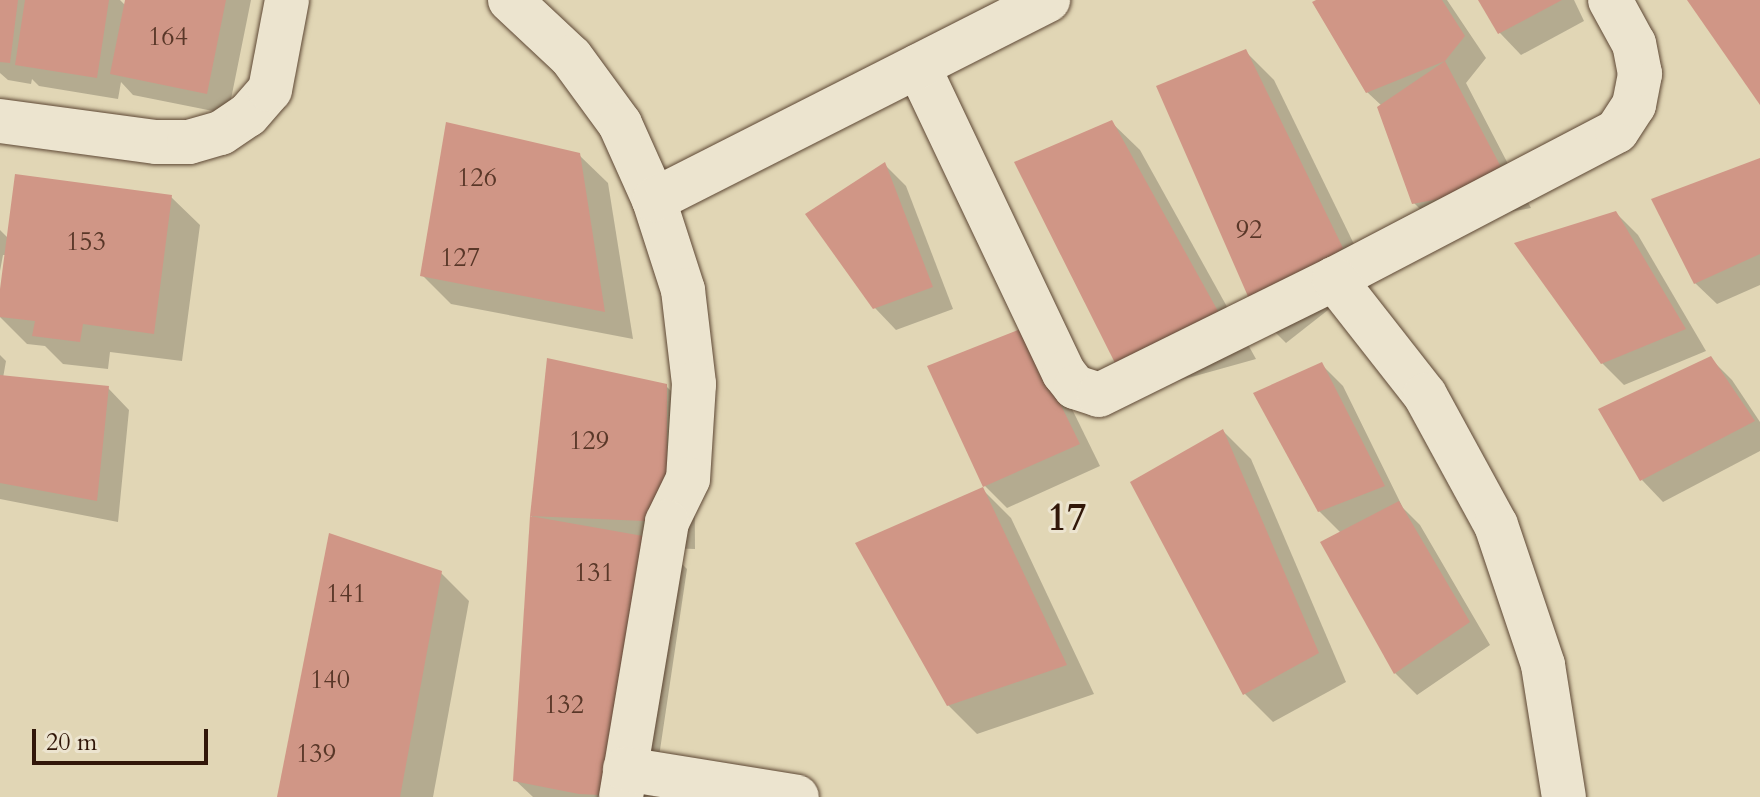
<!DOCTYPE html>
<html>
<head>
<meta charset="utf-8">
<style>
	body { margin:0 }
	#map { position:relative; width:1760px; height:797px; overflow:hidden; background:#e1d6b5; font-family:Cardo,serif }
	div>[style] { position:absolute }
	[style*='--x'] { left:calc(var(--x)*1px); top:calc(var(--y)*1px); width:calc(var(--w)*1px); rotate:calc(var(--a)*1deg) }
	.shadow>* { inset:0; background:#0003 }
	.building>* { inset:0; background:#d09686 }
	.roads { filter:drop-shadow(0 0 2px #5d4734) drop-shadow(0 0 2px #5d4734) }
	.minor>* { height:44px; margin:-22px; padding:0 22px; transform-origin:22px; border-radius:22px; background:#ece4cf }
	span { translate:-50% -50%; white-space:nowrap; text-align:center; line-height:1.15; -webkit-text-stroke:6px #ece4cf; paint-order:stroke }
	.number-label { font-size:26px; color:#593728 }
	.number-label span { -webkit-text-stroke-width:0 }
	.district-label { font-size:38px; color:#311709; font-weight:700 }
	.scale { position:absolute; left:32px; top:729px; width:176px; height:36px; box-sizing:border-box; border:4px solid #311709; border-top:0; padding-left:10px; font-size:24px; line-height:28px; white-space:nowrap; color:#311709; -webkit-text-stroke:6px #ece4cf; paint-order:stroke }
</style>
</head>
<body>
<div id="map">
	<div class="shadow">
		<div style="clip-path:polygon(0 0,120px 0,126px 6px,127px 0,251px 0,228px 114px,133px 95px,121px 82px,118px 99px,39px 86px,32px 79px,31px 84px,8px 80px,0 73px)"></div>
		<div style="clip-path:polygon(1321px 0,1447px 0,1486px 58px,1466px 83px,1531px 208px,1436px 225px,1414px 203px,1382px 106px,1367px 92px)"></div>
		<div style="clip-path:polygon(1480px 0,1574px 0,1584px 21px,1521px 55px,1500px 33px)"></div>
		<div style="clip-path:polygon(1246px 52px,1274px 80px,1370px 277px,1286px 343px,1258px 315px)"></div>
		<div style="clip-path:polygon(1111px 122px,1140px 150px,1256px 359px,1145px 390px)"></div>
		<div style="clip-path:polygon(579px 155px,608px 183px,633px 339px,451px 304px,422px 275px)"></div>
		<div style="clip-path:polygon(1760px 160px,1760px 285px,1717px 304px,1695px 283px)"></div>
		<div style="clip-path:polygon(885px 165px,906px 186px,953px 309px,896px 330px,875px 308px)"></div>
		<div style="clip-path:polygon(171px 197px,200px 225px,182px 361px,110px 352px,108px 369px,63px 364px,45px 346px,27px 344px,0 317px,7px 255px,3px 255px,0 271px,0 230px,9px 239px)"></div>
		<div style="clip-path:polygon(1616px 213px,1638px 235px,1706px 351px,1624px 385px,1602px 363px)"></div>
		<div style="clip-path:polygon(1044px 352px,1100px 466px,1007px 508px,985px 486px)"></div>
		<div style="clip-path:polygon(0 355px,6px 361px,3px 378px,108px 388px,129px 410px,118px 522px,0 499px)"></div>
		<div style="clip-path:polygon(1711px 359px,1732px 380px,1760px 422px,1760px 451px,1663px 502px,1642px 480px)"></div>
		<div style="clip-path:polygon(1321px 364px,1343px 386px,1403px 508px,1420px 525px,1490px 645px,1417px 695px,1395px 673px,1323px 542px,1341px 533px,1319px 511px)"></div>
		<div style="clip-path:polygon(666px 386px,694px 414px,695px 549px,666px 548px,687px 569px,653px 797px,533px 797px,515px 780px,532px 516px)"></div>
		<div style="clip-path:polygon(1223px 431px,1251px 459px,1346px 682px,1273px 722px,1245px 694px,1133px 483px)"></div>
		<div style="clip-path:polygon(983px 490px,1011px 518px,1094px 694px,977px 734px,948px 705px)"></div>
		<div style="clip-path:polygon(441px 573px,469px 601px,433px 797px,279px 797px)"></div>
	</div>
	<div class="building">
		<div style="clip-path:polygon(0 0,18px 0,10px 63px,0 62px)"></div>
		<div style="clip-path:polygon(25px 0,109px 0,97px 78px,15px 65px)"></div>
		<div style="clip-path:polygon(125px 0,226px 0,207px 94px,110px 74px)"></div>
		<div style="clip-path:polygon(1316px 0,1442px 0,1465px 36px,1445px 61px,1511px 186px,1412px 204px,1377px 107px,1445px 61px,1366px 93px,1312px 2px)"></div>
		<div style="clip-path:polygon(1478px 0,1562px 0,1498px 34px)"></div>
		<div style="clip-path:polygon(1687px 0,1760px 0,1760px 105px)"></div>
		<div style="clip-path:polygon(1246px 49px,1343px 248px,1257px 317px,1156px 86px)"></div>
		<div style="clip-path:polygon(1112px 120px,1229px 331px,1115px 363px,1014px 162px)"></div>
		<div style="clip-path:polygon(446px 122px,580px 153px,605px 312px,420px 276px)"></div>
		<div style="clip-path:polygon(1760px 158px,1760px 254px,1694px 284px,1651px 199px)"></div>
		<div style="clip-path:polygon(885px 162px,933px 287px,873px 309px,805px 214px)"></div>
		<div style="clip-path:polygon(15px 174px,172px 195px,154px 334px,83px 324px,80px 342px,32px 336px,35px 321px,0 317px,0 289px)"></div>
		<div style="clip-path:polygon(1616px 211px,1686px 329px,1601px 364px,1514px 243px)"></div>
		<div style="clip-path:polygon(1023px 328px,1080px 444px,983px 487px,927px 366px)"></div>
		<div style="clip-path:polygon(1711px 356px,1755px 421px,1640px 481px,1598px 409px)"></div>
		<div style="clip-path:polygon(547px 358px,667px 384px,667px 522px,530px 516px)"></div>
		<div style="clip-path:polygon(1322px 362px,1385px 486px,1318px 512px,1253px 393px)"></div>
		<div style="clip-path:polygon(0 375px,109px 386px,97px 501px,0 483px)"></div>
		<div style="clip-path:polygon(1223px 429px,1319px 653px,1243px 695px,1130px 482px)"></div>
		<div style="clip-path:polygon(983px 487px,1067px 665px,947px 706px,855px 543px)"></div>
		<div style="clip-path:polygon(1399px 501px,1470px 622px,1394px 674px,1320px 542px)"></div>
		<div style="clip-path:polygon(530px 516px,660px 539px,621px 796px,579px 794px,513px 781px)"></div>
		<div style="clip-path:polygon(329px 533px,442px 571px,400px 797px,277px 797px)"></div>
	</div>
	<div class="roads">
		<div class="minor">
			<div style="--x:510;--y:0;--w:83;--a:43.1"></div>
			<div style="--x:571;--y:57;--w:83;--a:53.8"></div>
			<div style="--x:620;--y:124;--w:83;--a:65.9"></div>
			<div style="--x:654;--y:200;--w:95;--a:72.1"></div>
			<div style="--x:683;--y:290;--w:95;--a:83.3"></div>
			<div style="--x:694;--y:384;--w:95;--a:93.6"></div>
			<div style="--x:688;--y:479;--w:48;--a:116"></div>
			<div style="--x:667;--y:522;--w:279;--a:99.5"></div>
			<div style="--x:918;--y:66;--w:340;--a:64.6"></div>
			<div style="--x:1064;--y:373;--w:18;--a:52"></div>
			<div style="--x:1075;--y:387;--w:25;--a:18"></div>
			<div style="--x:1099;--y:395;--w:262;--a:-26.3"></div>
			<div style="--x:1334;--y:279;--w:319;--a:-27.6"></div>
			<div style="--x:1617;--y:131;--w:31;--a:-57"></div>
			<div style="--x:1634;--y:105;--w:32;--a:-79"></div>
			<div style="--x:1640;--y:74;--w:31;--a:-101"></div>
			<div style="--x:1634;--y:44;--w:50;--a:-118.6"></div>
			<div style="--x:0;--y:121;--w:157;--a:7.7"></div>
			<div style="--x:156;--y:142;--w:33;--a:0"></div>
			<div style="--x:189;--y:142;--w:33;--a:-16"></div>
			<div style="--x:221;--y:133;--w:32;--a:-34"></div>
			<div style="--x:248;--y:115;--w:33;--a:-49"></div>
			<div style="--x:270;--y:90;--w:92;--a:-79.3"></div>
			<div style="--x:654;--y:200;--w:442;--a:-26.9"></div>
			<div style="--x:1334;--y:279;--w:147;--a:51.9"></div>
			<div style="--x:1425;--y:395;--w:148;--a:61.4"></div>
			<div style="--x:1496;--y:525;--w:148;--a:71.4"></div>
			<div style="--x:1543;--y:665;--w:134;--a:81"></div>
			<div style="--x:625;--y:769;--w:174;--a:9.2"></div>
		</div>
	</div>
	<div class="number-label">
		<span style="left:168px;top:37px">164</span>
		<span style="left:477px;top:178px">126</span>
		<span style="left:1249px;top:230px">92</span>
		<span style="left:86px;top:242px">153</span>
		<span style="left:460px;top:258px">127</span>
		<span style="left:589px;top:441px">129</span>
		<span style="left:594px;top:573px">131</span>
		<span style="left:346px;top:594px">141</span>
		<span style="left:330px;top:680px">140</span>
		<span style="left:564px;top:705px">132</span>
		<span style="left:316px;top:754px">139</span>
	</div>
	<div class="district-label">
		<span style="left:1067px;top:519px">17</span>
	</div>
	<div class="scale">20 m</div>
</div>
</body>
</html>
